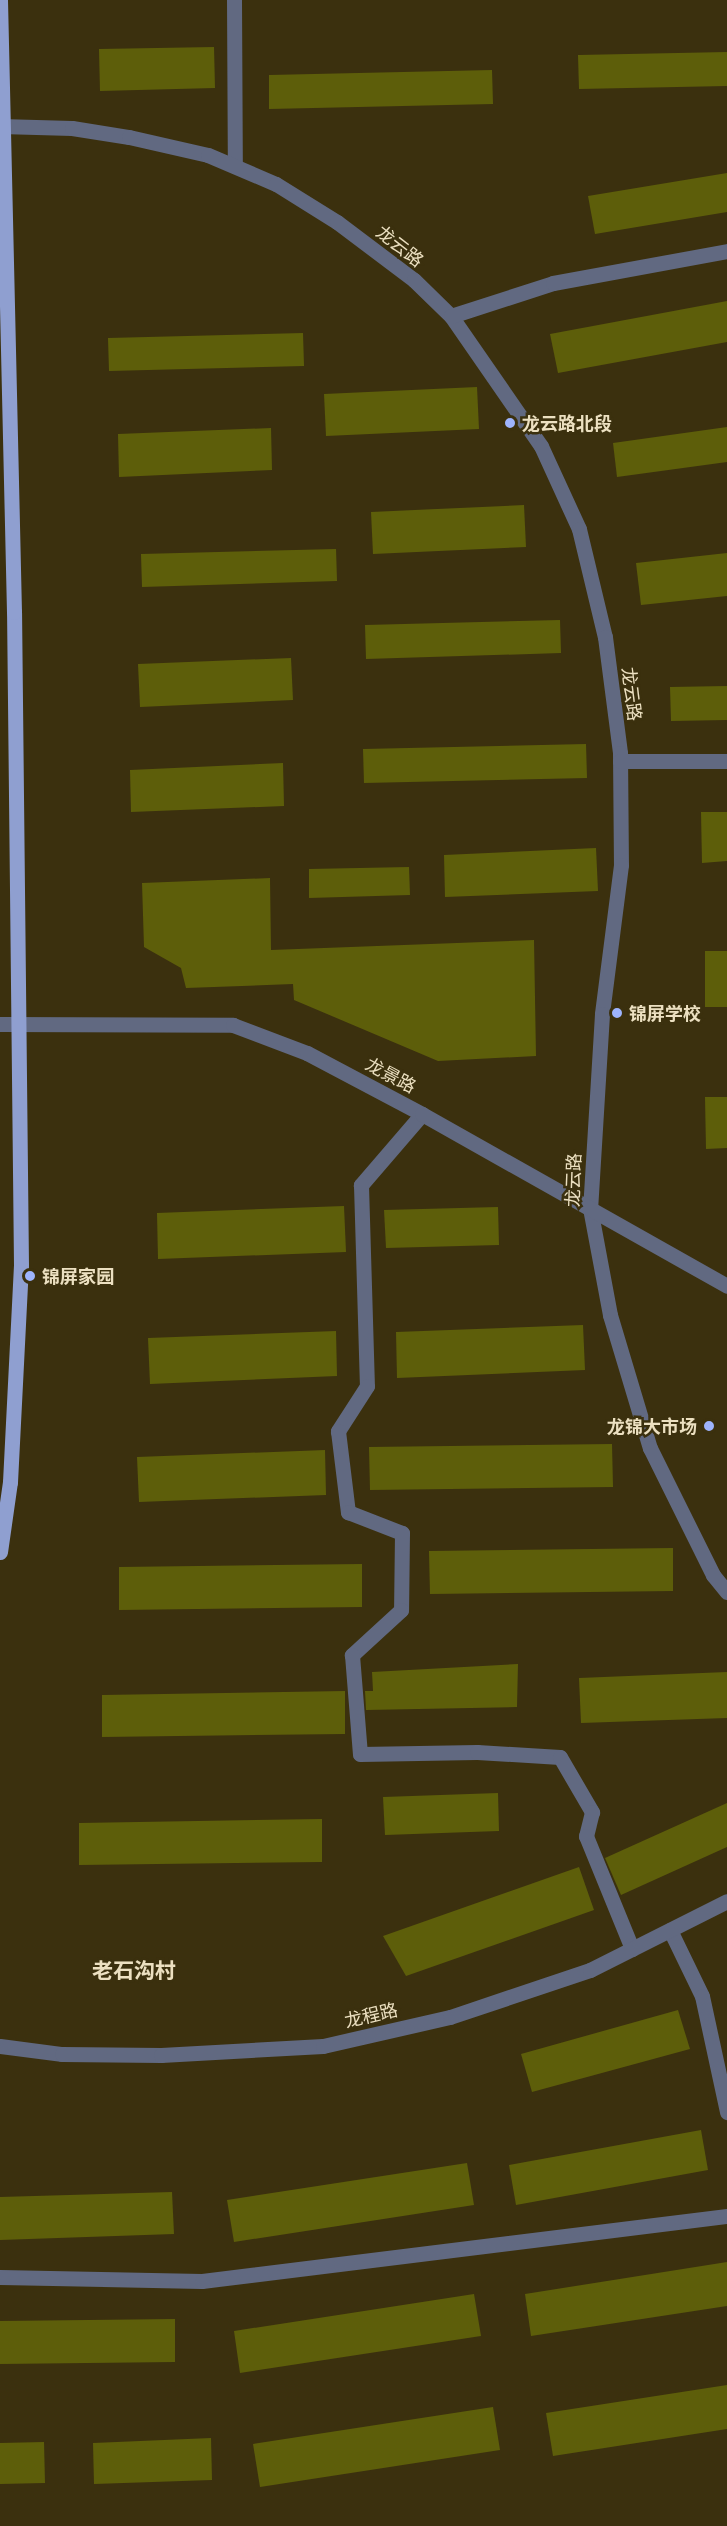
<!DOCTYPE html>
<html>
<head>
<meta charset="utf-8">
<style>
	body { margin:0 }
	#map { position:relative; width:727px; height:2526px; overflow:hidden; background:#3b300e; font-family:Commissioner,"Noto Sans SC",sans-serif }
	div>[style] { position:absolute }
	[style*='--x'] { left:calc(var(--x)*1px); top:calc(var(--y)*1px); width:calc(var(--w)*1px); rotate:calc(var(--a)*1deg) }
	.building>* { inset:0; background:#5d5e0a }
	.minor>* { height:15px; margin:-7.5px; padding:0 7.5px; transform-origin:7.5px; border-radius:7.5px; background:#616981 }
	.tertiary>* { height:15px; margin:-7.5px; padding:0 7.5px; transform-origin:7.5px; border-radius:7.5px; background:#616981 }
	.primary>* { height:15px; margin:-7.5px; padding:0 7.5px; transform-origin:7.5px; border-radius:7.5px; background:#8f9fd0 }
	.dots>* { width:16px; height:16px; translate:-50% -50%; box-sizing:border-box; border:3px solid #3b300e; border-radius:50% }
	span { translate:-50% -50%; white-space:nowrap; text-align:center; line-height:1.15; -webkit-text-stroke:5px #3b300e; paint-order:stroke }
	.street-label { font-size:18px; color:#ece0c1 }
	.poi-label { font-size:18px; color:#ece0c1; font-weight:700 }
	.left { translate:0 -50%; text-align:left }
	.right { translate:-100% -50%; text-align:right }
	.quarter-label { font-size:21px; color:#ece0c1; font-weight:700 }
</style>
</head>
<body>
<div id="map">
	<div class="building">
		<div style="clip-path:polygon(214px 47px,215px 88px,100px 91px,99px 49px)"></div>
		<div style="clip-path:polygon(727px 52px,727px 86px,579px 89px,578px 55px)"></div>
		<div style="clip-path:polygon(492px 70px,493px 104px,269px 109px,269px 75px)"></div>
		<div style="clip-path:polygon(727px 173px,727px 212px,595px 234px,588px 196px)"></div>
		<div style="clip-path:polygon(727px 301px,727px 342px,558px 373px,550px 334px)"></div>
		<div style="clip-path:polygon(303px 333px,304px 366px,109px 371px,108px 338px)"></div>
		<div style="clip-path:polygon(477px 387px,479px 429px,326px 436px,324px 394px)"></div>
		<div style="clip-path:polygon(727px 427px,727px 462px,617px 477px,613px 443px)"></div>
		<div style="clip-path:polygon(271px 428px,272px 470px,119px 477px,118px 434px)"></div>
		<div style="clip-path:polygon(524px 505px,526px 547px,373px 554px,371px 512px)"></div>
		<div style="clip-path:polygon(336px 549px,337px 581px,142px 587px,141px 554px)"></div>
		<div style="clip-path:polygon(727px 553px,727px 596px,641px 605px,636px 563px)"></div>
		<div style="clip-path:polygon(560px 620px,561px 653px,366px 659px,365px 625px)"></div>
		<div style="clip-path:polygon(291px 658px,293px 700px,140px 707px,138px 664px)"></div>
		<div style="clip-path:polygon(727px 686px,727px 720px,671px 721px,670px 687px)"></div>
		<div style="clip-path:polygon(586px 744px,587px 778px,364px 783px,363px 749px)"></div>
		<div style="clip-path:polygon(283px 763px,284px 806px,131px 812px,130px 770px)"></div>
		<div style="clip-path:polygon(701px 812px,727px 812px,727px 861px,702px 863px)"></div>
		<div style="clip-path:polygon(596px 848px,598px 891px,445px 897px,444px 855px)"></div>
		<div style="clip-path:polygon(409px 867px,410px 895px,309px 898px,309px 869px)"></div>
		<div style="clip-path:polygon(270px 878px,271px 950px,534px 940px,536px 1056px,438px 1061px,294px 1000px,293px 984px,186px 988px,181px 968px,144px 947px,142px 883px)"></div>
		<div style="clip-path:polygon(705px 951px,727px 951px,727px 1007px,705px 1007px)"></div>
		<div style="clip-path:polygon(705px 1097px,727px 1097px,727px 1148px,706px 1149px)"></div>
		<div style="clip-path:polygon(344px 1206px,346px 1252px,158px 1259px,157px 1213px)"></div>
		<div style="clip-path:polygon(498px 1207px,499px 1245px,386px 1248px,384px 1210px)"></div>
		<div style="clip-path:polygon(583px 1325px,585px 1370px,397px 1378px,396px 1332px)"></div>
		<div style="clip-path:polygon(336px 1331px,337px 1376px,150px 1384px,148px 1338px)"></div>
		<div style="clip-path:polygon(612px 1444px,613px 1487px,370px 1490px,369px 1447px)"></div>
		<div style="clip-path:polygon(325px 1450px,326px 1495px,139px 1502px,137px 1457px)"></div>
		<div style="clip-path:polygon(673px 1548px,673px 1591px,430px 1594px,429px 1551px)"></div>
		<div style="clip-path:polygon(362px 1564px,362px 1607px,119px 1610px,119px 1567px)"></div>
		<div style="clip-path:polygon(518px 1664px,517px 1707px,366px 1710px,365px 1691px,373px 1691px,372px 1672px)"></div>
		<div style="clip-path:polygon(727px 1672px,727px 1718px,581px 1723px,579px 1678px)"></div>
		<div style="clip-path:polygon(345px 1691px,345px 1734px,102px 1737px,102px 1695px)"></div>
		<div style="clip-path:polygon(498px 1793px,499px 1831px,385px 1835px,383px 1797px)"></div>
		<div style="clip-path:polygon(727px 1803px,727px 1847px,621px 1895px,605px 1858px)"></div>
		<div style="clip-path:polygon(322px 1819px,322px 1862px,79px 1865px,79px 1823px)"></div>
		<div style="clip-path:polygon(579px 1867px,594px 1910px,406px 1976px,383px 1936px)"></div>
		<div style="clip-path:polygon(678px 2010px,690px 2049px,532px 2092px,521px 2054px)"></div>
		<div style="clip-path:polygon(701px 2130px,708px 2170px,516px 2205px,509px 2165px)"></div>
		<div style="clip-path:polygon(467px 2163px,474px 2205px,234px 2242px,227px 2200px)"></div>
		<div style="clip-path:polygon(172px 2192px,174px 2234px,0 2240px,0 2197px)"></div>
		<div style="clip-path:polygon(727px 2262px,727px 2306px,531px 2336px,525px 2294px)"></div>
		<div style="clip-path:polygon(474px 2294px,481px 2336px,240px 2373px,234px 2331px)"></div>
		<div style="clip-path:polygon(175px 2319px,175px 2362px,0 2364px,0 2321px)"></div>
		<div style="clip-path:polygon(727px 2385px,727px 2429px,553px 2456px,546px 2413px)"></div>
		<div style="clip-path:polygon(493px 2407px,500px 2450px,260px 2487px,253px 2444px)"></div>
		<div style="clip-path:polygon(211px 2438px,212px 2480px,94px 2484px,93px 2443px)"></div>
		<div style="clip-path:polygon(44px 2442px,45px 2483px,0 2484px,0 2443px)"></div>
	</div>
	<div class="minor">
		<div style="--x:234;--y:0;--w:166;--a:89.7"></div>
		<div style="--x:422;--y:1114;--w:94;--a:130.7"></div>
		<div style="--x:361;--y:1185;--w:201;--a:88.3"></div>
		<div style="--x:367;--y:1386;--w:54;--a:122.8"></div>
		<div style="--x:338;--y:1431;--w:82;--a:83"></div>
		<div style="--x:348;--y:1512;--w:58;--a:21.3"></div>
		<div style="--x:402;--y:1533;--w:77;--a:90.7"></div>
		<div style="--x:401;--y:1610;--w:67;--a:137.4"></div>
		<div style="--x:352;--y:1655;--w:99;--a:85.4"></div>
		<div style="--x:360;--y:1754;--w:117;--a:-1"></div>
		<div style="--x:477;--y:1752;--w:83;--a:3.4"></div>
		<div style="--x:560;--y:1757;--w:64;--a:59.8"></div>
		<div style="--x:592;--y:1812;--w:25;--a:104"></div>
		<div style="--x:586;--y:1836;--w:122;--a:67.8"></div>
		<div style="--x:670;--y:1930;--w:73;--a:64.1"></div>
		<div style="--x:702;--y:1996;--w:119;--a:77.8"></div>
		<div style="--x:0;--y:2277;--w:202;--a:1.1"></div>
		<div style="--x:202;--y:2281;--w:529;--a:-7.06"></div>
	</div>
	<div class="tertiary">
		<div style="--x:0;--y:126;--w:72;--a:1.6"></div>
		<div style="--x:72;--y:128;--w:58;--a:9"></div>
		<div style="--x:129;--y:137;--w:81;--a:12.8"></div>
		<div style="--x:208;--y:155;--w:74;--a:23.1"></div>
		<div style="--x:276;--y:184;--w:72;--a:31.9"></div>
		<div style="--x:337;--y:222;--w:96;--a:37"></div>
		<div style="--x:414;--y:280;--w:52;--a:44.2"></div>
		<div style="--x:451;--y:316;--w:158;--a:55.3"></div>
		<div style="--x:541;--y:446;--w:91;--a:65.4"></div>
		<div style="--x:579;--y:529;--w:111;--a:76.5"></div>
		<div style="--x:605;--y:637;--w:117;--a:82.6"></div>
		<div style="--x:620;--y:753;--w:112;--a:89.5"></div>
		<div style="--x:621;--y:865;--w:150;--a:97.3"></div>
		<div style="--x:602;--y:1014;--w:194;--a:93.5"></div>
		<div style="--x:590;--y:1208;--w:109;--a:79.4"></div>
		<div style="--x:610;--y:1315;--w:139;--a:73.3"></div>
		<div style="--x:650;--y:1448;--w:142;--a:63.6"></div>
		<div style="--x:713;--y:1575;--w:22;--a:51"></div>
		<div style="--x:451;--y:316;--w:107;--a:-17.9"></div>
		<div style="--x:553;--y:283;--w:177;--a:-10.4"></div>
		<div style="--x:620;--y:761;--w:107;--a:0"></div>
		<div style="--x:0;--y:1024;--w:233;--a:0.2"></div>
		<div style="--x:233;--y:1025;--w:79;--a:20.7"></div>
		<div style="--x:307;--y:1053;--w:130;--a:27.9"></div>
		<div style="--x:422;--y:1114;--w:350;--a:29.4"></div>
		<div style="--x:0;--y:2046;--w:63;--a:7.4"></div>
		<div style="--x:62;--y:2054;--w:99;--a:0.6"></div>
		<div style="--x:161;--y:2055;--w:162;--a:-3.2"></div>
		<div style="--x:323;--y:2046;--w:130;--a:-12.9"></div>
		<div style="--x:450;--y:2017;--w:148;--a:-18.6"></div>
		<div style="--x:590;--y:1970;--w:153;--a:-26.7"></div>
	</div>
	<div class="primary">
		<div style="--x:0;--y:1552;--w:71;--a:-81.9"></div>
		<div style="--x:10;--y:1482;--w:217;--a:-87.1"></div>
		<div style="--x:21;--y:1265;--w:653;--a:-90.61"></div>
		<div style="--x:14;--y:612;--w:612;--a:-91.31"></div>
	</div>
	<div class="dots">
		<div style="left:510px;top:423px;background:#9eb4fd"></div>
		<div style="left:617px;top:1013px;background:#9eb4fd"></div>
		<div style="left:30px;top:1276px;background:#9eb4fd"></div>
		<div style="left:709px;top:1426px;background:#9eb4fd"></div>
	</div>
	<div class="street-label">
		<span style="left:400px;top:246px;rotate:38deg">龙云路</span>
		<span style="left:632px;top:694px;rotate:83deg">龙云路</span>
		<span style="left:391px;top:1075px;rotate:28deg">龙景路</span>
		<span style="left:573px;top:1180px;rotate:-88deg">龙云路</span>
		<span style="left:371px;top:2015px;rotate:-13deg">龙程路</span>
	</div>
	<div class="poi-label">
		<span class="left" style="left:522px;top:423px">龙云路北段</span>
		<span class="left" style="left:629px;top:1013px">锦屏学校</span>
		<span class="left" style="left:42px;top:1276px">锦屏家园</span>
		<span class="right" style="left:697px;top:1426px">龙锦大市场</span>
	</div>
	<div class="quarter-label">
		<span style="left:134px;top:1970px">老石沟村</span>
	</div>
</div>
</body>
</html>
